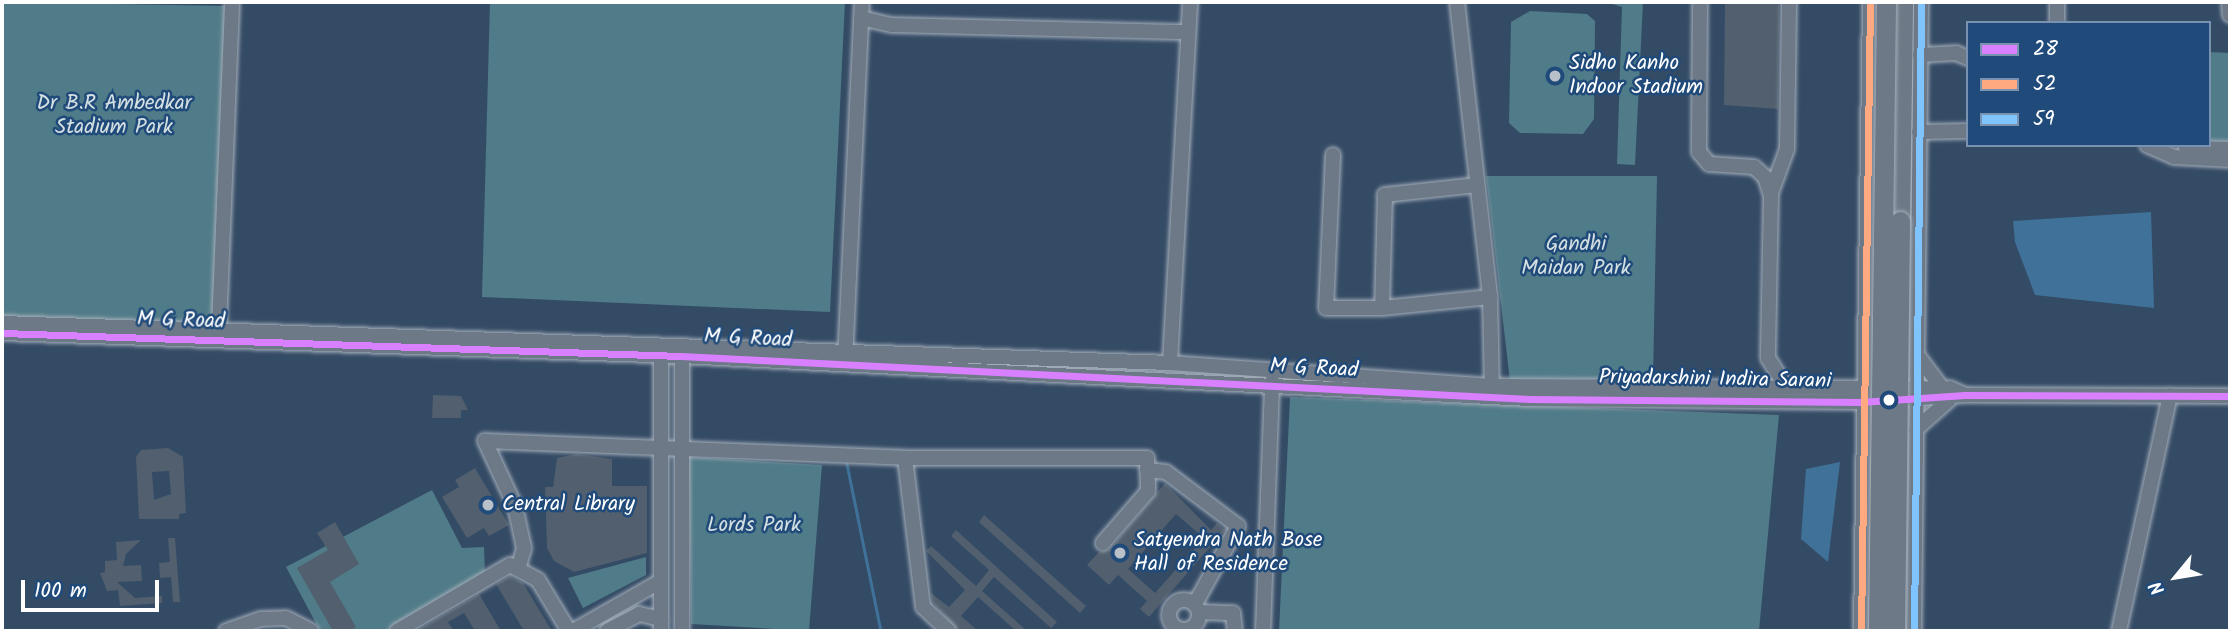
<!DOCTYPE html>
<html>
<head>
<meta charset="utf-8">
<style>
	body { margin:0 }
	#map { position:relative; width:2232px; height:633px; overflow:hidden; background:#344b65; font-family:Kalam,sans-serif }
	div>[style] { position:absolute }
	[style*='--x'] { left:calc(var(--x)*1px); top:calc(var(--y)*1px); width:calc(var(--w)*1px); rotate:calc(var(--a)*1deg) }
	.green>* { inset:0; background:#507b88 }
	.water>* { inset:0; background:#407299 }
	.stream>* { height:2.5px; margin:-1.25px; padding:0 1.25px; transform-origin:1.25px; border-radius:1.25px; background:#407299 }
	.building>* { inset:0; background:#515f6e }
	.roads { filter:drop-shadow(0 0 2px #a4aeba) drop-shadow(0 0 2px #a4aeba) }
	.minor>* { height:14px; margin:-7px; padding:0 7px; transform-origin:7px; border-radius:7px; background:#6d7986 }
	.minor>.ring { margin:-7px; padding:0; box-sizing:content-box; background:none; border:14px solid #6d7986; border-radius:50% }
	.highway>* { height:19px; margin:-9.5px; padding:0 9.5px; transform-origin:9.5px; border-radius:9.5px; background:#6d7986 }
	.bridges { filter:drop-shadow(0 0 2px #a4aeba) drop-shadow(0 0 2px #a4aeba) }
	.highway-bridge>* { height:19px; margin:-9.5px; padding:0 9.5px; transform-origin:9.5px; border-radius:9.5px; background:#6d7986 }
	.bus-1>* { height:7px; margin:-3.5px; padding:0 3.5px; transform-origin:3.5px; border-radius:3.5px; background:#d880ff }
	.bus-2>* { height:7px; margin:-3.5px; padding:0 3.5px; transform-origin:3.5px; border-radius:3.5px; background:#ffa980 }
	.bus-3>* { height:7px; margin:-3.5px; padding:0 3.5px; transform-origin:3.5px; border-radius:3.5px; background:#80c4ff }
	.dots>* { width:19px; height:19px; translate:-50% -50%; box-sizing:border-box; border:4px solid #1f4a7a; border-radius:50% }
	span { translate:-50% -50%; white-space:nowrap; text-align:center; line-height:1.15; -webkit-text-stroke:5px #1f4a7a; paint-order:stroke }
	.poi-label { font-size:21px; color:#fff }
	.left { translate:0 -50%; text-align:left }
	.park-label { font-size:21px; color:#d4e0e2 }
	.street-label { font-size:21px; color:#fff }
	.frame { position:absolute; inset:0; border:4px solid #fff; pointer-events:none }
	.legend { position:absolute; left:1966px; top:21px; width:245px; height:126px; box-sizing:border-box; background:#1f4a7a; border:2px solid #7992af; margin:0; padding:9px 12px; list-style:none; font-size:21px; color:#fff }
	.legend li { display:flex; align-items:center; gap:14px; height:35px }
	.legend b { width:35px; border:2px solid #7992af }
	.north { position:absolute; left:2141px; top:542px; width:70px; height:70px; -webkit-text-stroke:5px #1f4a7a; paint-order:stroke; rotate:240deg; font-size:19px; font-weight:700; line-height:28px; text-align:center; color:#fff }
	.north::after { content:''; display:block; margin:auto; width:24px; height:32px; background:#fff; clip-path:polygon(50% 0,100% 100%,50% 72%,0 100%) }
	.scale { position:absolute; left:21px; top:580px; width:138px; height:32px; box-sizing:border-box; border:4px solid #fff; border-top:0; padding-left:9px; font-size:21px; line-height:24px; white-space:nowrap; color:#fff; -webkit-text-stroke:5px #1f4a7a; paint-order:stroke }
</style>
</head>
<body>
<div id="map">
	<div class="green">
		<div style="clip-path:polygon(2px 2px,232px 6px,215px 327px,2px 318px)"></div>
		<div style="clip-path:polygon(490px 2px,845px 2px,830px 312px,482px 297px)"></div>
		<div style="clip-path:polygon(1606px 2px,1643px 2px,1635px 165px,1617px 164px,1622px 7px)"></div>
		<div style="clip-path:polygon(1530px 11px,1587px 14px,1595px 21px,1594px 119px,1583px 134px,1520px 133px,1509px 123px,1511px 22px)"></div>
		<div style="clip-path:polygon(2209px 52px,2230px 53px,2230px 142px,2209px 142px)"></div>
		<div style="clip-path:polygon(1486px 176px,1657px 176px,1653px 378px,1510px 381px)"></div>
		<div style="clip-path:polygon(1290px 397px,1779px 415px,1759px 631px,1279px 631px)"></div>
		<div style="clip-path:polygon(689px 457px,822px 465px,809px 631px,691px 624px)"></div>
		<div style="clip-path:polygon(432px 490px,462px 548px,484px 547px,485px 574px,387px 631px,320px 631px,286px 567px)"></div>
		<div style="clip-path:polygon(646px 557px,646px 575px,583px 608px,568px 578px)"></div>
	</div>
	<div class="water">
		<div style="clip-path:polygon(2151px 212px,2154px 308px,2035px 295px,2015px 242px,2013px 221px)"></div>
		<div style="clip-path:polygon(1840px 462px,1828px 562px,1801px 539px,1806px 469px)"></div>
	</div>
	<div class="stream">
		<div style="--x:846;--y:459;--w:176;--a:78.5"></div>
	</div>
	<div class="building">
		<div style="clip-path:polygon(1725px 2px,1779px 2px,1778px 109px,1724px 105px)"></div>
		<div style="clip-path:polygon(433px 395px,461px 396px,468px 410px,461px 410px,461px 418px,432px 418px)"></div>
		<div style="clip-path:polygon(evenodd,168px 448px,183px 457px,186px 513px,179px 514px,179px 519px,139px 519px,136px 457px,141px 450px,168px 448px,169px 471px,171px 494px,154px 500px,152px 472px,169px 471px)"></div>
		<div style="clip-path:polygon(577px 454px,612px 459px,612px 486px,647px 486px,647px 553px,574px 572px,554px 561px,547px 548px,545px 487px,553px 487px,557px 458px)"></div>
		<div style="clip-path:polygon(475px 468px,509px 525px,489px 536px,484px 528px,467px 538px,442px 497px,459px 487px,455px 480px)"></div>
		<div style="clip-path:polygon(evenodd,1165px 483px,1211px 530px,1217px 523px,1225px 530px,1149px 617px,1140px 609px,1147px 601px,1118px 575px,1109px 585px,1087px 565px,1099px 552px,1110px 549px,1165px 483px,1176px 514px,1204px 538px,1155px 593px,1128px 569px,1176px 514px)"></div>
		<div style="clip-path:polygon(984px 515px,1086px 606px,1080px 613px,979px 522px)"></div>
		<div style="clip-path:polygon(335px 522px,359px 564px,330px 582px,356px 627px,350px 631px,333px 631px,297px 568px,328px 550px,317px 533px)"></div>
		<div style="clip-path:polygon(956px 530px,1057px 622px,1051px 628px,994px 577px,982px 591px,1027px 631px,1016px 631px,978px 597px,961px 616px,978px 631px,958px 631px,932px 602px,931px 593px,949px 607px,965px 590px,926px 551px,931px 546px,976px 586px,989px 570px,951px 536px)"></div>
		<div style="clip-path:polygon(168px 538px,175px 538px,180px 602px,173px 602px,171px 577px,160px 578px,159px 563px,170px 562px)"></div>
		<div style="clip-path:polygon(141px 540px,126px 554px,123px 566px,141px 565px,142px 581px,117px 582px,135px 598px,162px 596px,162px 603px,120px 606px,118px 590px,107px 591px,100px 573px,105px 572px,105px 561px,117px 560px,116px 542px)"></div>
		<div style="clip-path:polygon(510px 576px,523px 583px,552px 631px,524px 631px,496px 584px)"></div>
		<div style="clip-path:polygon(479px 594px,501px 631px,475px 631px,464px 613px,448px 622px,454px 631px,416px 631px)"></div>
	</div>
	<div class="roads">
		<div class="minor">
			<div style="--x:1457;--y:2;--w:297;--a:83.6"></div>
			<div style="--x:1490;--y:297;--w:95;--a:88.8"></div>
			<div style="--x:1700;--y:2;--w:150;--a:90.4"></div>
			<div style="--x:1699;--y:152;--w:16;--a:50"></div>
			<div style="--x:1709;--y:164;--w:45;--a:3.8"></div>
			<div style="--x:1754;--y:167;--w:15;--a:42"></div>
			<div style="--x:1765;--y:177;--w:20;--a:72"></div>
			<div style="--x:1771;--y:196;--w:162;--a:91.1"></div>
			<div style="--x:1768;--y:358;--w:34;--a:58"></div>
			<div style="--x:2229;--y:2;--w:13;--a:86"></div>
			<div style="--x:861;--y:18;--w:32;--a:13"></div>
			<div style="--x:892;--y:25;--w:296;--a:1.4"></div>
			<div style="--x:2057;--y:23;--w:21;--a:-90"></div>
			<div style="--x:1920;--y:55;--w:36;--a:-3"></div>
			<div style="--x:1956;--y:53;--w:13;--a:23"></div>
			<div style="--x:1919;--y:132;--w:49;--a:-1.2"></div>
			<div style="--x:2147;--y:145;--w:30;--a:24"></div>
			<div style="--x:2174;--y:157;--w:56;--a:3.1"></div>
			<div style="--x:2186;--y:148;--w:44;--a:1.3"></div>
			<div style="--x:1333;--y:155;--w:153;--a:92.6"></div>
			<div style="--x:1326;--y:308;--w:56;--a:0"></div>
			<div style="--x:1477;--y:185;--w:93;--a:173.8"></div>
			<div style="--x:1385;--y:195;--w:113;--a:91.5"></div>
			<div style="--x:1382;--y:308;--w:109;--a:-5.8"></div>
			<div style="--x:1771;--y:193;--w:47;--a:-70"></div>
			<div style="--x:1787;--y:149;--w:147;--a:-89.2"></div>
			<div style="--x:2;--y:323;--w:1169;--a:1.96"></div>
			<div style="--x:1170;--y:363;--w:323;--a:4.1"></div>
			<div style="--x:1492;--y:386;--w:458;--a:0.3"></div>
			<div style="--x:1950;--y:388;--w:17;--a:25"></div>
			<div style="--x:219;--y:328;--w:326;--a:-87.7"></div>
			<div style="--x:2;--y:333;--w:679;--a:1.94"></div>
			<div style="--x:681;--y:356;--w:850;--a:2.9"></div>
			<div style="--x:1530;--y:399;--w:331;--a:0.5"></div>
			<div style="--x:1861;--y:402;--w:104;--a:-3.9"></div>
			<div style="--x:1965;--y:395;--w:265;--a:0.2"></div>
			<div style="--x:1918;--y:356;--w:40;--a:53"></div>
			<div style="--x:845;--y:361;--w:359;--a:-87.3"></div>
			<div style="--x:1170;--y:363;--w:362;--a:-86.8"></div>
			<div style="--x:1915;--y:430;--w:45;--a:-41.4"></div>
			<div style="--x:905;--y:458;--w:150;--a:83.1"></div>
			<div style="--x:923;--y:607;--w:35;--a:43"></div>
			<div style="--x:1147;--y:470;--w:19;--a:6"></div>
			<div style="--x:1166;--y:472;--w:90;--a:36.9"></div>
			<div style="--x:1238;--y:526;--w:89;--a:118.9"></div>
			<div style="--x:519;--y:566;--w:19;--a:-74"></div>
			<div style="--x:524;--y:548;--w:43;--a:-102.1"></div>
			<div style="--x:515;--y:506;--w:72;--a:-114.8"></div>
			<div style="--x:485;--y:441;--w:420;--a:2.3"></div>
			<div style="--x:905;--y:458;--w:242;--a:0"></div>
			<div style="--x:1147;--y:458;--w:33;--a:88"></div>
			<div style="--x:1148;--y:491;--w:69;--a:130.9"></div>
			<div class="ring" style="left:1169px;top:600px;width:16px;height:16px"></div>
			<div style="--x:1199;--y:612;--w:34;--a:2"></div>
			<div style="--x:1233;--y:613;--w:18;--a:84"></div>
			<div style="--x:226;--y:631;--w:37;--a:-19"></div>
			<div style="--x:261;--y:619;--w:25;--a:-2"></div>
			<div style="--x:286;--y:618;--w:28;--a:27"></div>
			<div style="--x:397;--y:631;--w:131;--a:-30.3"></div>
			<div style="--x:510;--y:565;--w:32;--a:28"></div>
			<div style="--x:538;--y:580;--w:60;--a:58.7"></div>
			<div style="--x:573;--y:631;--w:101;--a:-29.6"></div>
			<div style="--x:607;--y:631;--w:36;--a:-28"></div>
			<div style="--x:639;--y:614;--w:23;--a:13"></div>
			<div style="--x:661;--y:631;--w:282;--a:-90"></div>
			<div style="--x:682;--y:631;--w:282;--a:-90"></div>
			<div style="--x:1263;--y:631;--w:250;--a:-87.9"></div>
			<div style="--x:1861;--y:631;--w:629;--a:-89.18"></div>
			<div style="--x:1914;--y:631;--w:629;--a:-89.36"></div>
			<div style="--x:2119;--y:631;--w:241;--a:-77.8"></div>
		</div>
		<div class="highway">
			<div style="--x:1900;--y:221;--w:219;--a:-89.2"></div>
		</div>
	</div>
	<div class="bridges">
		<div class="highway-bridge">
			<div style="--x:1878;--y:631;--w:629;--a:-89.27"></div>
			<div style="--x:1895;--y:631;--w:410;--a:-89.3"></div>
		</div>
	</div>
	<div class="bus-1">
		<div style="--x:2;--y:333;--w:679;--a:1.94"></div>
		<div style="--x:681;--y:356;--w:850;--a:2.9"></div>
		<div style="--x:1530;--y:399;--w:331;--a:0.5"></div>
		<div style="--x:1861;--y:402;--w:104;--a:-3.9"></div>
		<div style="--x:1965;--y:395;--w:265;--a:0.2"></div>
	</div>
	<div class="bus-2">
		<div style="--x:1861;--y:631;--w:629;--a:-89.18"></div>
	</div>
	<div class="bus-3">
		<div style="--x:1914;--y:631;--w:629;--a:-89.36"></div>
	</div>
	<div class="dots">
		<div style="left:1555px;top:76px;background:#b8c0c9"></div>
		<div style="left:1889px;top:400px;background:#fff"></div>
		<div style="left:488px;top:505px;background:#b8c0c9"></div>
		<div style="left:1120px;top:553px;background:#b8c0c9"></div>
	</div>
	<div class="poi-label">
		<span class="left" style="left:1569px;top:76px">Sidho Kanho<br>Indoor Stadium</span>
		<span class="left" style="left:502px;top:505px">Central Library</span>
		<span class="left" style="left:1134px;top:553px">Satyendra Nath Bose<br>Hall of Residence</span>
	</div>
	<div class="park-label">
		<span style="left:114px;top:116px">Dr B.R Ambedkar<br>Stadium Park</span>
		<span style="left:1576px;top:257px">Gandhi<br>Maidan Park</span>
		<span style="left:754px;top:526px">Lords Park</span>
	</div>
	<div class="street-label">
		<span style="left:181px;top:321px;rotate:2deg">M G Road</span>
		<span style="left:748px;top:339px;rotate:3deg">M G Road</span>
		<span style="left:1314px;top:369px;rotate:3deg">M G Road</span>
		<span style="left:1715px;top:380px;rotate:1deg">Priyadarshini Indira Sarani</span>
	</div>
	<div class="frame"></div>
	<ul class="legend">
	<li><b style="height:9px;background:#d880ff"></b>28</li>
	<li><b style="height:9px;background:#ffa980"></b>52</li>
	<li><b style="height:9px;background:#80c4ff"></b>59</li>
	</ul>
	<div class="north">N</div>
	<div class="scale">100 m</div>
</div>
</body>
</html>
